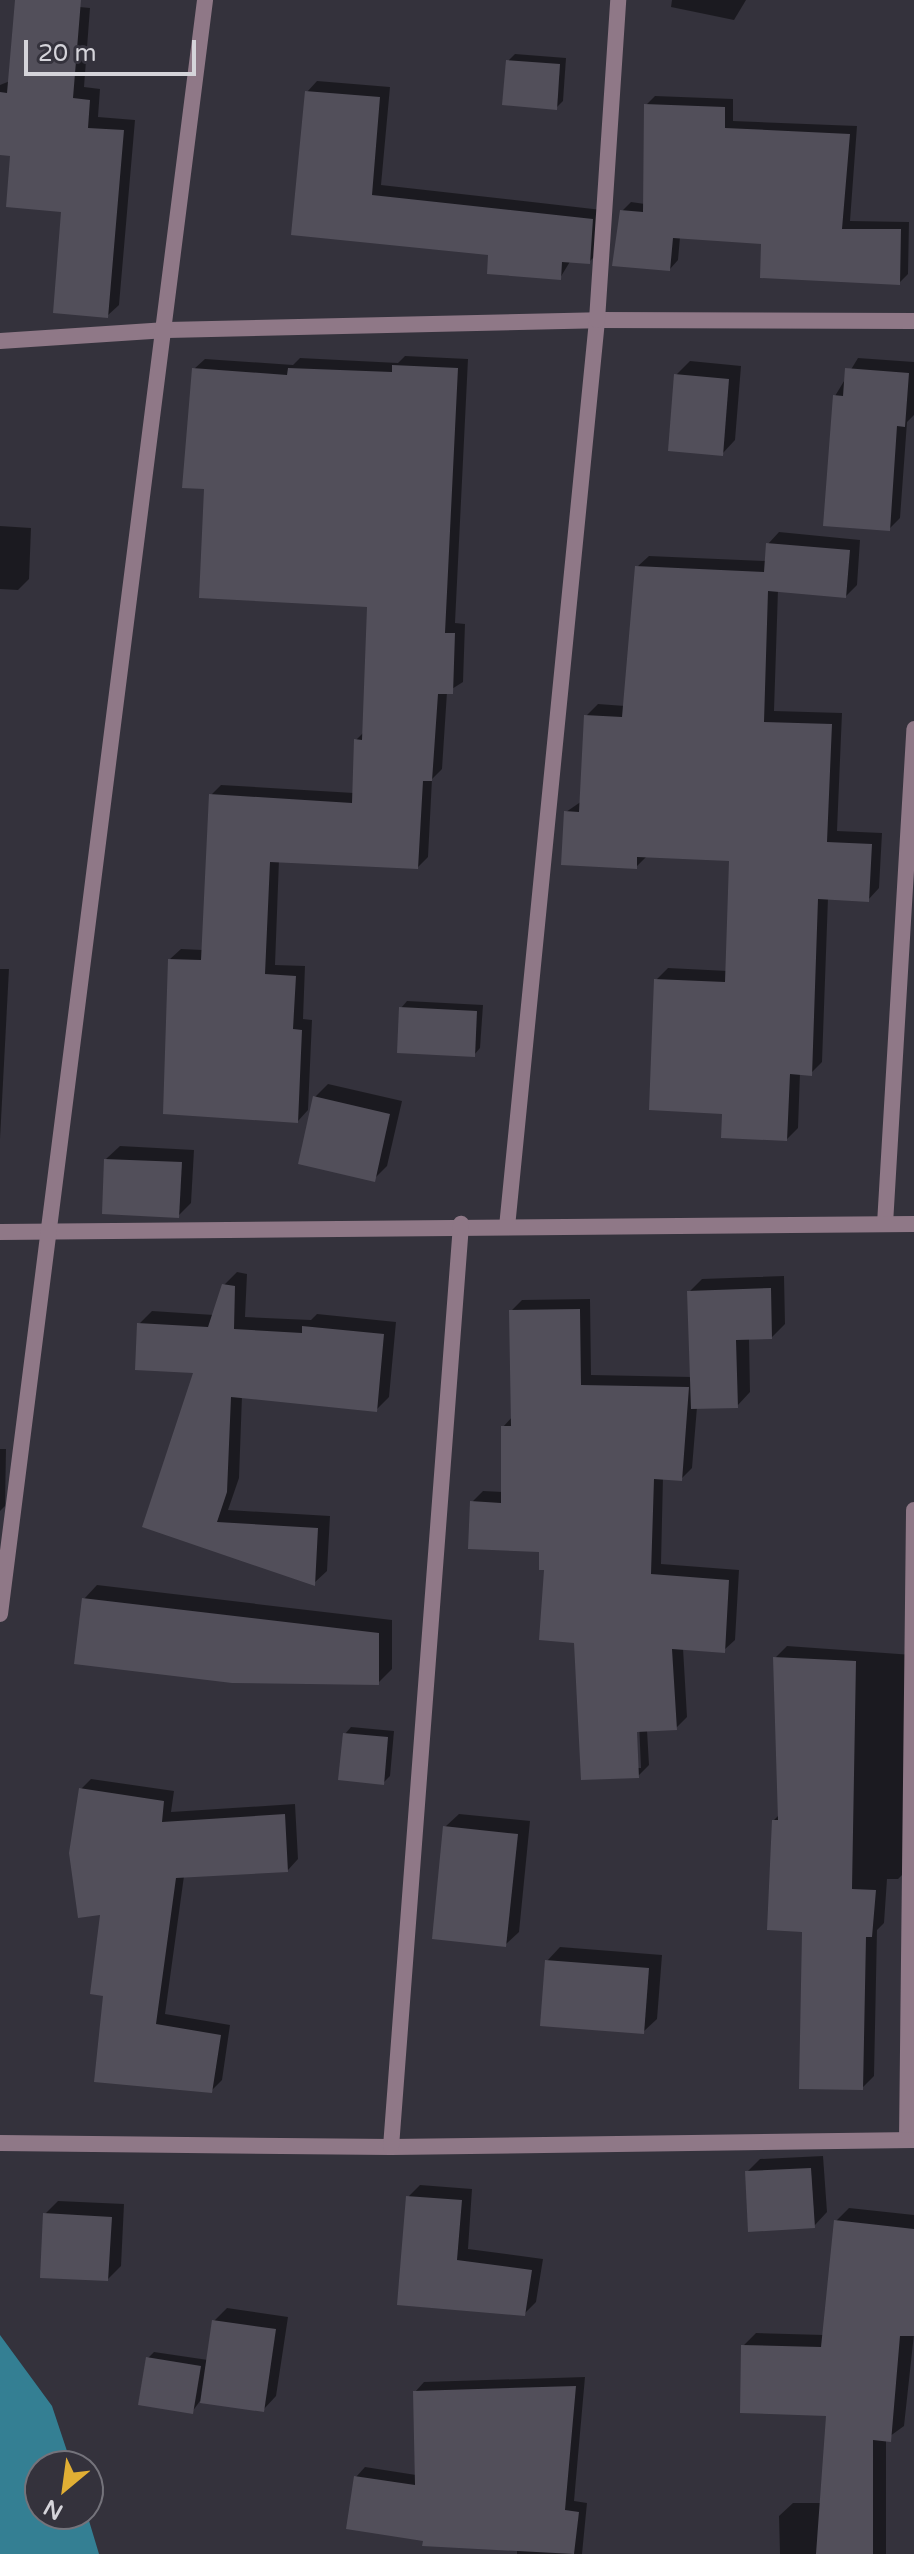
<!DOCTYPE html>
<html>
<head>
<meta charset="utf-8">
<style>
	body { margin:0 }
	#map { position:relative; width:914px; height:2554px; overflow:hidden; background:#34323c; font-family:"Varela Round",sans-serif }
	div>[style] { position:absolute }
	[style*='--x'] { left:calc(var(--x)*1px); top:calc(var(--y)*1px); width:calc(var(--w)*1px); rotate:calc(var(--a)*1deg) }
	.water>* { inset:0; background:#347f93 }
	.shadow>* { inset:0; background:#0007 }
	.building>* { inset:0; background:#524f5a }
	.minor>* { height:16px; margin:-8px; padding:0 8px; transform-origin:8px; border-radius:8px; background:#8f7887 }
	span { translate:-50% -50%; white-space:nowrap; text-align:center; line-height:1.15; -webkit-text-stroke:6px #34323c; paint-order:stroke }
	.north { position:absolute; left:24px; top:2450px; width:80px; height:80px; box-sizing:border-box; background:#34323c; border:2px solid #74737b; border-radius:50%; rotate:209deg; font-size:22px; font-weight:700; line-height:32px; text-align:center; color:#d5d4da }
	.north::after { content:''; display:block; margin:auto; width:28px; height:36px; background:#e1af34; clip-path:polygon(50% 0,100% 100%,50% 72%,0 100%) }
	.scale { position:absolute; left:24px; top:40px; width:172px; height:36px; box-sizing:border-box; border:4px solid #d5d4da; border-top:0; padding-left:10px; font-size:24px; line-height:28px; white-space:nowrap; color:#d5d4da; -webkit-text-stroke:6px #34323c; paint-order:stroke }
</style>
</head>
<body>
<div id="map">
	<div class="water">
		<div style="clip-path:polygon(0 2335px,52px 2406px,72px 2466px,40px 2466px,40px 2514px,87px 2514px,99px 2554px,0 2554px)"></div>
	</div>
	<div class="shadow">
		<div style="clip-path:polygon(672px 0,746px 0,734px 20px,671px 7px)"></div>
		<div style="clip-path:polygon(27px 2px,90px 8px,84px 87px,100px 89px,98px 117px,135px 120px,119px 305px,107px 316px,64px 210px,12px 154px,0 153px,0 85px,10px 81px)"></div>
		<div style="clip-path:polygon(515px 54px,566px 58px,563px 101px,556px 108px,508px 61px)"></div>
		<div style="clip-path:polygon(317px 81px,390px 87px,381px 185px,602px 210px,599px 252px,589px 262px,571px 260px,560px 278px,490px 253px,293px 234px,307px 92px)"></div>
		<div style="clip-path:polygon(655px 96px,733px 99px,733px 121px,857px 126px,850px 221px,909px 222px,908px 274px,899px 283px,763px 242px,680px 237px,678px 260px,670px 269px,622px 211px,631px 202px,645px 204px,646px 105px)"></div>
		<div style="clip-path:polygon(405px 356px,468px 359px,455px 623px,465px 624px,463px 682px,447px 692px,442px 769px,432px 779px,428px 857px,418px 867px,279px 860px,275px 965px,305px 966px,303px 1019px,312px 1020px,308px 1110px,298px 1121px,170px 959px,181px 949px,203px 950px,211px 795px,221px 785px,354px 793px,356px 740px,364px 732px,369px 605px,206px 487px,194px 369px,205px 359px,293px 365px,300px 358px,398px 363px)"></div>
		<div style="clip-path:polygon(858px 358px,914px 362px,914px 415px,907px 422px,900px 518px,889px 529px,835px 396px)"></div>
		<div style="clip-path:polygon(690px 361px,741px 366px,735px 440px,722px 454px,676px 375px)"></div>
		<div style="clip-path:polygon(0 526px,31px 528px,29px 579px,18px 590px,0 589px)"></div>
		<div style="clip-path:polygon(779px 532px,860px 540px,857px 585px,846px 596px,778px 590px,774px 711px,842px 713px,837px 831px,882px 833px,879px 888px,868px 900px,828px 898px,822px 1062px,811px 1073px,800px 1073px,798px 1128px,787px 1139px,724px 1112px,656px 980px,668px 968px,728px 971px,731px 859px,647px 856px,636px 867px,566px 812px,582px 801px,586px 716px,598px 704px,625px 706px,637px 567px,649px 556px,766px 561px,768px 544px)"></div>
		<div style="clip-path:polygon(0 969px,9px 969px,0 1139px)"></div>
		<div style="clip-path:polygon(407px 1001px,483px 1005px,480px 1048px,474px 1055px,401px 1008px)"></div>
		<div style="clip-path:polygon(328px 1084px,402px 1101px,387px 1166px,374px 1179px,315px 1097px)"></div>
		<div style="clip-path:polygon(120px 1146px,194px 1150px,191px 1203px,178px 1216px,106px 1159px)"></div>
		<div style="clip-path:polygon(237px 1272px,247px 1274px,245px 1317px,311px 1320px,317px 1314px,396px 1322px,389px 1397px,376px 1410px,242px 1396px,239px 1478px,228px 1510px,330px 1516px,327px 1571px,314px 1583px,144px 1526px,196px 1371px,139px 1324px,152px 1311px,214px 1315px,224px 1285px)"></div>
		<div style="clip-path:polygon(evenodd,784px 1276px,785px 1324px,772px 1337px,749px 1338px,750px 1392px,737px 1406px,697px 1407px,692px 1468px,681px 1479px,663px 1477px,661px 1564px,739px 1570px,735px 1640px,724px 1650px,683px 1648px,687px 1717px,676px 1728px,647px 1730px,649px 1765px,638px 1776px,541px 1551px,472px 1502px,483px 1491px,503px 1492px,503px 1427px,513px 1416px,511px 1311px,522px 1300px,590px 1299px,591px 1375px,692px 1377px,689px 1292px,702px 1279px,784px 1276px,635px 1722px,639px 1722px,641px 1768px,637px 1768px,635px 1722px)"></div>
		<div style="clip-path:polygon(0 1449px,6px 1449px,5px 1506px,0 1511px)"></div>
		<div style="clip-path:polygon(97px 1585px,392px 1620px,392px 1669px,378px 1683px,84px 1599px)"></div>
		<div style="clip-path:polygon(787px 1646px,913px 1655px,910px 1867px,898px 1879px,887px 1879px,884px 1923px,877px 1930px,874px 2076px,862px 2088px,804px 1931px,774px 1820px,779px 1815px,775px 1658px)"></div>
		<div style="clip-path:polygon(351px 1727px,394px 1731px,390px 1776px,383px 1783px,345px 1734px)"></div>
		<div style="clip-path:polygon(91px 1779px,174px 1791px,171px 1812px,295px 1804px,298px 1859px,288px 1870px,184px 1876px,165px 2014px,230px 2025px,222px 2080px,211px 2091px,105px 1994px,103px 1912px,81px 1789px)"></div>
		<div style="clip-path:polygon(459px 1814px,530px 1821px,519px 1932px,505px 1945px,445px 1827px)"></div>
		<div style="clip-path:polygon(560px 1947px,662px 1955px,657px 2019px,643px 2032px,547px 1961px)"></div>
		<div style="clip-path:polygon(823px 2156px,827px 2212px,814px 2226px,747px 2172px,760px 2159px)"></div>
		<div style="clip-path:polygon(420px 2185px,472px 2189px,468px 2249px,543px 2259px,536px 2302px,524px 2314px,399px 2303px,408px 2197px)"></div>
		<div style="clip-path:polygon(58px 2201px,124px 2204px,121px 2266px,108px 2279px,45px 2214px)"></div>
		<div style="clip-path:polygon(849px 2208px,914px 2215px,914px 2334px,904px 2426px,886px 2439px,886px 2554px,780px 2554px,779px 2516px,793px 2503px,822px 2503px,828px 2414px,743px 2346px,756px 2333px,824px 2335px,836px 2221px)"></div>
		<div style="clip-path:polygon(227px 2308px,288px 2317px,276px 2396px,263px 2410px,200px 2401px,192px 2412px,148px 2358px,154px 2352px,208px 2360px,214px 2321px)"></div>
		<div style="clip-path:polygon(585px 2377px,574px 2501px,587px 2503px,582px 2554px,517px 2554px,517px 2547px,425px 2539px,356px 2477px,365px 2467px,416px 2475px,415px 2392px,424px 2382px)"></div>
	</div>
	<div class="building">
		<div style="clip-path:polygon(15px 0,81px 0,73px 98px,90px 100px,88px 128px,124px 130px,108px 318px,53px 313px,61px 212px,6px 207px,10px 156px,0 155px,0 92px,7px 93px)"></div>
		<div style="clip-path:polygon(506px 60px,560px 64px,557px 110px,502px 105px)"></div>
		<div style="clip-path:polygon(305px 91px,380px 97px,372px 195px,593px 219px,590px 264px,562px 262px,561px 280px,487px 274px,488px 255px,291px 235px)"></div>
		<div style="clip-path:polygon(644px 104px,725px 107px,725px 128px,850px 134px,842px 229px,901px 229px,900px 285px,760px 278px,761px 244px,673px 238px,670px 271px,612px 266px,620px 210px,643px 212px)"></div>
		<div style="clip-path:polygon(392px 365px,458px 368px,445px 633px,455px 633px,453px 694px,438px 694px,432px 781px,423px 781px,418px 869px,270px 862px,265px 974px,296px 976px,293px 1029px,302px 1030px,298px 1123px,163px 1114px,168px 959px,201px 960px,209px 794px,352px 803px,354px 739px,362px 740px,367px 607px,199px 598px,204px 489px,182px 488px,192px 368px,287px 375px,288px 368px,392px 372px)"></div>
		<div style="clip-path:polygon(845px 368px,909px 373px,905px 427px,897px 426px,890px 531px,823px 526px,833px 395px,843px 396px)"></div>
		<div style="clip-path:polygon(674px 374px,729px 379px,723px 456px,668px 451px)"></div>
		<div style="clip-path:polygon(766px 543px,850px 550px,846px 598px,768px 591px,764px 722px,832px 724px,827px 842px,872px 844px,869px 902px,818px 899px,812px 1076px,790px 1074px,787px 1141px,721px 1138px,722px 1114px,649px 1110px,654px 979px,725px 982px,729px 861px,637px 857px,637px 869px,561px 865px,564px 811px,579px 812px,584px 715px,622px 717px,635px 566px,764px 572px)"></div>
		<div style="clip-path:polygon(399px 1007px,477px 1011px,475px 1057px,397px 1053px)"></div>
		<div style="clip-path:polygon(313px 1096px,390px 1114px,375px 1182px,298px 1164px)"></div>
		<div style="clip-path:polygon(104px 1159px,182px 1162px,179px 1218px,102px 1214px)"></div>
		<div style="clip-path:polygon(222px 1284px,235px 1286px,234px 1329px,302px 1333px,302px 1326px,384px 1334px,377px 1412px,231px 1397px,227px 1492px,217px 1522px,318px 1528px,315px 1586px,142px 1527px,193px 1373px,135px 1370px,137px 1323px,208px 1327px)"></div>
		<div style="clip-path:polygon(771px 1288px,772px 1339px,736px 1340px,738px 1408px,691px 1409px,687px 1291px)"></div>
		<div style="clip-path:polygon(580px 1309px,581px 1385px,689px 1387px,682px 1481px,654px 1479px,651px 1574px,729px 1580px,725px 1653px,672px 1649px,677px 1730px,637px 1732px,639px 1778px,581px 1780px,574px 1643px,539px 1640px,544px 1570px,539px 1570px,539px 1552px,468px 1549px,470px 1501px,501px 1503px,501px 1426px,511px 1426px,509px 1310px)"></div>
		<div style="clip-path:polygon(82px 1598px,379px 1633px,379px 1685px,232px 1683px,74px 1664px)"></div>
		<div style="clip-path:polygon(773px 1657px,856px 1661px,852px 1889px,876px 1890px,872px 1937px,866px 1937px,863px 2090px,799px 2089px,802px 1932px,767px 1930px,772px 1820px,778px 1820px)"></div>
		<div style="clip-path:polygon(343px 1733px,388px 1737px,384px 1785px,338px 1780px)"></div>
		<div style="clip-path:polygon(79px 1788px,164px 1801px,162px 1822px,285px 1814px,288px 1872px,176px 1878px,156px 2024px,221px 2035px,212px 2093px,94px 2082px,103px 1996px,90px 1994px,100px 1915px,78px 1918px,69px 1853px)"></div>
		<div style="clip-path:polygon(443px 1826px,518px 1834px,506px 1947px,432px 1939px)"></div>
		<div style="clip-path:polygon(545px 1960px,649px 1968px,644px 2034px,540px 2026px)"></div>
		<div style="clip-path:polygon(811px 2168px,815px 2228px,748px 2232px,745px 2171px)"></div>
		<div style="clip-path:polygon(406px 2196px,462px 2200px,457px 2260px,532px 2270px,525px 2316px,397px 2305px)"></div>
		<div style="clip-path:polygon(43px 2213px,112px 2217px,108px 2281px,40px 2278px)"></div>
		<div style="clip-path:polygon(834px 2220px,914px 2229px,914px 2336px,900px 2336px,891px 2442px,873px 2440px,873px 2554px,816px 2554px,826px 2416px,740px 2413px,741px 2345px,821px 2347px)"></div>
		<div style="clip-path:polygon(212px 2320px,276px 2329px,264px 2412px,200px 2403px)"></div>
		<div style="clip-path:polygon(146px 2357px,201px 2366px,193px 2414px,138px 2405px)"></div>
		<div style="clip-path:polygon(576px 2386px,565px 2510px,579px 2512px,574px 2554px,422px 2546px,423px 2541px,346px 2529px,354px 2476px,415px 2485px,413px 2391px)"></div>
	</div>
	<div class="minor">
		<div style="--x:0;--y:341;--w:167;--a:-3.8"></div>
		<div style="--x:167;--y:330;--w:430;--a:-1.3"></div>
		<div style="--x:597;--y:320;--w:317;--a:0.2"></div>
		<div style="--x:885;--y:1224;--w:496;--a:-86.6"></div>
		<div style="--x:507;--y:1227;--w:911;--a:-84.33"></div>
		<div style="--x:597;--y:320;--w:321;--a:-86.2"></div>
		<div style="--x:0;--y:1232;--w:914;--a:-0.5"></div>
		<div style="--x:0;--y:1614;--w:1627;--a:-82.76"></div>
		<div style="--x:907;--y:2140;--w:630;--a:-89.36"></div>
		<div style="--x:0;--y:2143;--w:391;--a:0.6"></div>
		<div style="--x:391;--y:2147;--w:523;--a:-0.77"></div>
		<div style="--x:391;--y:2147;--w:926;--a:-85.66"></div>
	</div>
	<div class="north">N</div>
	<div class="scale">20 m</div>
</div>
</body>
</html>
